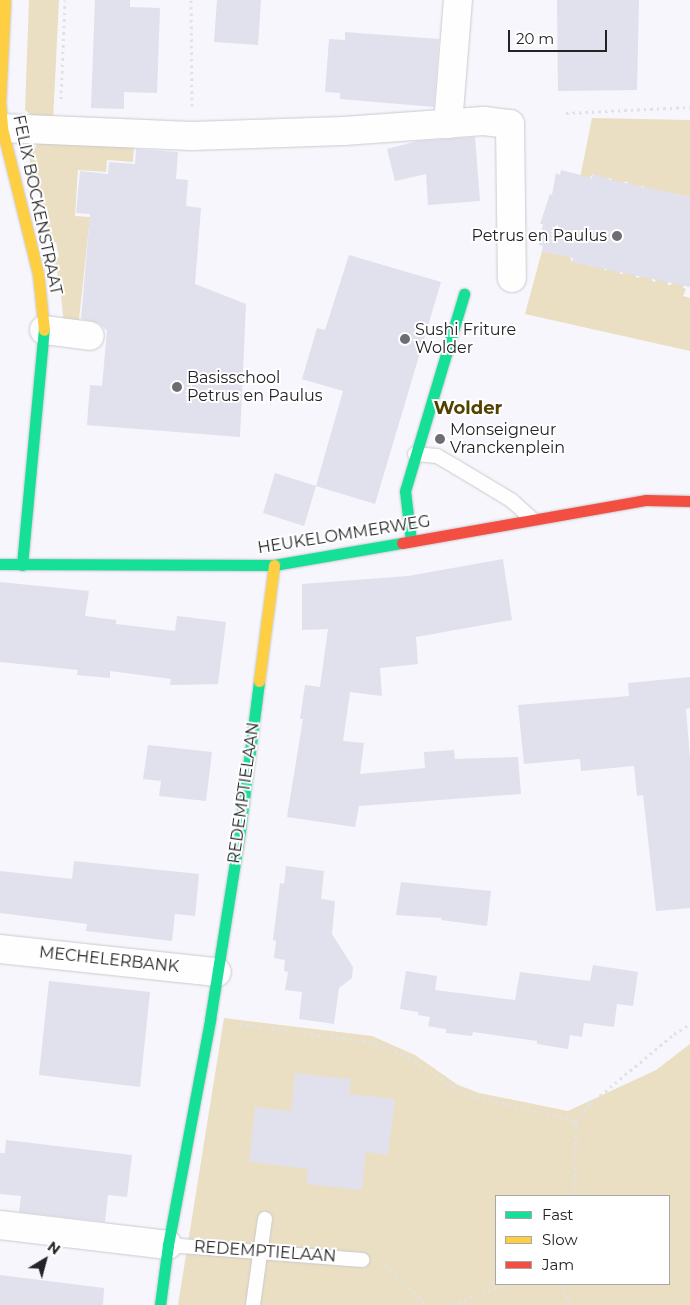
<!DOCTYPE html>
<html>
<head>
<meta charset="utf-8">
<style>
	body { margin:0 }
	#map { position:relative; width:690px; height:1305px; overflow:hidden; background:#f6f6fc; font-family:Montserrat,sans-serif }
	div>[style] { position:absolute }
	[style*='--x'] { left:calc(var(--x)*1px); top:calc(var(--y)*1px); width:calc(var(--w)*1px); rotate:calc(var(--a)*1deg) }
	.green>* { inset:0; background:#eadfc2 }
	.building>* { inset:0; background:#e1e0ed }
	.path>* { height:3px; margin-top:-1.5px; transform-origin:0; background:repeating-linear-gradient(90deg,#e2e2e5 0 2.5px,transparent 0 6.5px) }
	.roads { filter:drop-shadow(0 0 1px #cacace) drop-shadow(0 0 1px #cacace) }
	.lane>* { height:14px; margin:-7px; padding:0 7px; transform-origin:7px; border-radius:7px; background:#fefeff }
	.street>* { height:28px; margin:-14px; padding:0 14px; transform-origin:14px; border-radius:14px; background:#fefeff }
	.fast>* { height:11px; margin:-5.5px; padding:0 5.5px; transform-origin:5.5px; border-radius:5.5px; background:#16e098 }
	.slow>* { height:11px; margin:-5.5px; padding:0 5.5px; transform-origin:5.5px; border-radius:5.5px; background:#ffcf43 }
	.jam>* { height:11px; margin:-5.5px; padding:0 5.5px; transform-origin:5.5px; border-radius:5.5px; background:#f24e42 }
	.dots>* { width:14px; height:14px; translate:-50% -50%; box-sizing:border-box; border:2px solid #fff; border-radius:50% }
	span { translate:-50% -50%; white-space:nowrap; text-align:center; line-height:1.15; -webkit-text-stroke:4px #fff; paint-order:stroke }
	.street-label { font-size:16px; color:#242428 }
	.poi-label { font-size:16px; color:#242428 }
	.right { translate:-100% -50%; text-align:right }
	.left { translate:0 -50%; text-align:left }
	.neighbourhood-label { font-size:18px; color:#534100; font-weight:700 }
	.legend { position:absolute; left:495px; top:1195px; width:175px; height:90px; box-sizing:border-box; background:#fff; border:1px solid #a7a7a9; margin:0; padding:6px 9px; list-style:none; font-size:15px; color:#242428 }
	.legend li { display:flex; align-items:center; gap:10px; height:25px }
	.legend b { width:25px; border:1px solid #a7a7a9 }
	.north { position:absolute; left:20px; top:1235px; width:50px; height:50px; -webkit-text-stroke:4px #fff; paint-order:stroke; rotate:37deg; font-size:14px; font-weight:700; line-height:20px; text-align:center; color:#242428 }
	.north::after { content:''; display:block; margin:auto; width:18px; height:22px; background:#242428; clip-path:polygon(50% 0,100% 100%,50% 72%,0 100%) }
	.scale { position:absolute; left:508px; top:30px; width:99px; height:22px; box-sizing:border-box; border:2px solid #242428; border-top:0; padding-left:6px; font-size:15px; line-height:18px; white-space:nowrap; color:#242428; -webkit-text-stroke:4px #fff; paint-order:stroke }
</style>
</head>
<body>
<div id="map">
	<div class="green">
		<div style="clip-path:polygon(29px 0,59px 0,53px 121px,38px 120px,25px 110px)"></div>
		<div style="clip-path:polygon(592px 118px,690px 120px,690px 197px,656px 190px,655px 194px,643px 190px,644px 186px,641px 186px,640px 190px,627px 187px,628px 182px,624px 182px,623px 186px,611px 183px,612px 179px,609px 178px,608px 182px,593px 174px,589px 179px,580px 178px)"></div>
		<div style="clip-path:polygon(39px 141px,134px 144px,133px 162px,107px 160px,106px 172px,78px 170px,75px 216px,90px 217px,78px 329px,64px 327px,60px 285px,54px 258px,59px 257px,56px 242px,51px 243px,29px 157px)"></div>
		<div style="clip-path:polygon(542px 251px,570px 257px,572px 262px,588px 262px,588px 266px,591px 266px,592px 262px,605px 266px,604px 270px,607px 270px,608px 266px,620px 269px,620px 274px,623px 274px,624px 270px,636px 273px,636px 277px,639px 278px,640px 274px,652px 277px,652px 281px,655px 282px,656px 278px,668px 281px,668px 285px,671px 285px,672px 282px,684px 285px,683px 288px,686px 289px,683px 296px,690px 298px,690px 351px,525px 314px)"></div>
		<div style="clip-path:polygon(evenodd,224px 1018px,372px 1036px,415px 1055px,458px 1085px,479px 1093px,568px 1111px,656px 1070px,690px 1044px,690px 1305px,178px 1305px,224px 1018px,496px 1196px,669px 1196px,669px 1284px,496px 1284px,496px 1196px)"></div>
	</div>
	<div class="building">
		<div style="clip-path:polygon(95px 0,130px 0,130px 7px,160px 8px,157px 93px,124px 92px,124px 109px,91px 108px)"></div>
		<div style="clip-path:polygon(217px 0,261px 0,258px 45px,214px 42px)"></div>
		<div style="clip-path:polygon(557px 0,639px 0,637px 90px,558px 91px)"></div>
		<div style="clip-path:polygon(345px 32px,439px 39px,434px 107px,340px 99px,340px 93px,325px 92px,329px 39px,345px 40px)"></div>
		<div style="clip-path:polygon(475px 137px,480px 201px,428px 205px,426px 174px,395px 181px,387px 149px,418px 141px)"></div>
		<div style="clip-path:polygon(136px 149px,178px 152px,176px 179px,188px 180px,186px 206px,201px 208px,195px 284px,246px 304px,240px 437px,87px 425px,90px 385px,102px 386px,107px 331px,99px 323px,81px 319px,90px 214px,76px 213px,80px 171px,108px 174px,109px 162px,135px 164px)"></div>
		<div style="clip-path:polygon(561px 170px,592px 178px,593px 174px,608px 179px,690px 197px,690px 287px,572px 262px,573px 258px,542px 251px,543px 246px,539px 245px,543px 224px,540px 224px,550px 194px,552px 195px,556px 173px,560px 175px)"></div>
		<div style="clip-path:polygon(349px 255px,441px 282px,375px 504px,316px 486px,343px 391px,302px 379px,317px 328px,325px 330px)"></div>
		<div style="clip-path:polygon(275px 473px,316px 486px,304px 526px,263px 513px)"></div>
		<div style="clip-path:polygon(503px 559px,512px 620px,416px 637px,418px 664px,380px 668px,382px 696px,350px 692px,343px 741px,364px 743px,360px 774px,425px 768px,424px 752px,454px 750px,455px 759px,518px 757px,521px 794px,359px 806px,355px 827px,287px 817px,303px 719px,300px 719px,305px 685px,320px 687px,328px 629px,302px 630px,302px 584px,408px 576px)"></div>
		<div style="clip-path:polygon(0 582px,89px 591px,85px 616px,116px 620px,116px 624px,175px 631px,177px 616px,226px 622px,218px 684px,170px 685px,171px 679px,110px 671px,110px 678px,77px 675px,78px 670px,0 662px)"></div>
		<div style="clip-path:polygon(690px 677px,690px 708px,686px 709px,690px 759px,690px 908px,656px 911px,643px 795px,637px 796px,634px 766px,581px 771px,580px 759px,524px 764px,518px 705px,629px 696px,628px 683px)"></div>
		<div style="clip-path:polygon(148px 745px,212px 752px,206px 801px,159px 796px,161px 781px,143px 779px)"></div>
		<div style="clip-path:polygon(74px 861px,199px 874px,195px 916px,175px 914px,172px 941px,86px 931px,87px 924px,0 913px,0 871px,72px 879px)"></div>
		<div style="clip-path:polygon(286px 866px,324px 871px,321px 899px,335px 901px,332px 934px,353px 967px,352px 978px,339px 988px,334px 1024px,299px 1019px,302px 992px,285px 990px,288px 972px,284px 971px,285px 960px,274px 958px,276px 941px,273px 940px,280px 883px,284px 884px)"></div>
		<div style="clip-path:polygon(401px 882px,491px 891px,487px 926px,441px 920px,442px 918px,396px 915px)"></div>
		<div style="clip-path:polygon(593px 965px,638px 972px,633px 1006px,617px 1004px,614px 1027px,584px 1023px,582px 1037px,570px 1035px,568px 1049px,537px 1044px,537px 1041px,473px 1032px,472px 1036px,446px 1033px,446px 1029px,428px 1026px,430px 1017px,418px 1015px,418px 1012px,400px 1009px,406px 971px,437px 976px,435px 990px,515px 1000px,520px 972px,590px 981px)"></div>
		<div style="clip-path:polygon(49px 981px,150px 992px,140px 1087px,39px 1075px)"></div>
		<div style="clip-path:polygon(295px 1073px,351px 1079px,349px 1094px,395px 1099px,388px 1155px,366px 1152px,362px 1190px,306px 1184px,308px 1169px,249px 1162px,255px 1107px,291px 1111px)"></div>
		<div style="clip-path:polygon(6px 1140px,132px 1155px,127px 1197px,108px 1195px,105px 1222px,19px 1212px,21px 1196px,0 1194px,0 1153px,5px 1153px)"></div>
		<div style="clip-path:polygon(0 1275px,104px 1288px,103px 1305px,0 1305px)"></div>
	</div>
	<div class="path">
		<div style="--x:191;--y:0;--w:106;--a:89.5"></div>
		<div style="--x:61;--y:99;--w:99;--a:-87.7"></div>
		<div style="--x:566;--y:113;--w:124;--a:-2.8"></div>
		<div style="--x:240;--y:1024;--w:131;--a:7.9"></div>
		<div style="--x:370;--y:1042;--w:42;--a:21"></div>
		<div style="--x:409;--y:1057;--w:66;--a:33.9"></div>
		<div style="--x:464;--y:1094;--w:115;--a:13.6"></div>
		<div style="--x:575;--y:1196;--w:75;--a:-89.2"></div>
		<div style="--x:576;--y:1121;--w:22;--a:-51"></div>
		<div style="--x:590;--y:1104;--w:109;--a:-39.8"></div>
		<div style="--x:674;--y:1034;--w:19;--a:-32"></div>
		<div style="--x:385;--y:1265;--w:59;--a:42.9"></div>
		<div style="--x:561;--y:1284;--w:23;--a:65"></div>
		<div style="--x:452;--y:1305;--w:57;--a:-21.6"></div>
	</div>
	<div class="roads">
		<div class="lane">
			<div style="--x:415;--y:454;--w:22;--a:5"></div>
			<div style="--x:437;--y:456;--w:22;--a:30"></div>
			<div style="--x:456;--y:467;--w:64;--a:31"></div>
			<div style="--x:511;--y:500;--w:28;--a:42"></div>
			<div style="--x:168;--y:1245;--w:195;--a:4.4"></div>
			<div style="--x:253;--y:1305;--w:87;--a:-82.1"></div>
		</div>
		<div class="street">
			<div style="--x:448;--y:124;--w:124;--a:-85.4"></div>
			<div style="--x:2;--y:128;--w:190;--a:2.4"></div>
			<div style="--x:192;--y:136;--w:152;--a:-1.9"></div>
			<div style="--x:344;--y:131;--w:140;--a:-4.1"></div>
			<div style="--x:484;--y:121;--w:26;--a:7"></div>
			<div style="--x:510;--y:124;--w:154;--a:89.3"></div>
			<div style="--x:44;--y:330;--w:46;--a:7.4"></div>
			<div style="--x:0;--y:949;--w:218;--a:6.1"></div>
			<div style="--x:0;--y:1225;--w:169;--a:6.8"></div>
		</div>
		<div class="fast">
			<div style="--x:411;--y:541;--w:50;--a:-96.8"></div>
			<div style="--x:405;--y:491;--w:206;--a:-73.3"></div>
			<div style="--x:0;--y:564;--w:274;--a:0.2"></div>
			<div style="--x:274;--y:565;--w:130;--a:-9.8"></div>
			<div style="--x:22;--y:565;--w:236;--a:-84.7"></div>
			<div style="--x:160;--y:1305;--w:61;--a:-82.4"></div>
			<div style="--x:168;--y:1245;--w:229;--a:-79.4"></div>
			<div style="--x:210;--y:1020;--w:192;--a:-81"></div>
			<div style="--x:240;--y:830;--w:150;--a:-82.7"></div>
		</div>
		<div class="slow">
			<div style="--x:5;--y:0;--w:103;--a:92.8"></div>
			<div style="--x:0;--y:103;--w:25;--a:85"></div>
			<div style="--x:2;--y:128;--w:149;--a:76.1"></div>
			<div style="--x:38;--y:273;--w:57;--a:84"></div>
			<div style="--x:259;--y:681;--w:117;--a:-82.6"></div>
		</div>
		<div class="jam">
			<div style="--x:402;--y:543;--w:248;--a:-10"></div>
			<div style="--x:646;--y:500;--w:44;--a:1.3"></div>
		</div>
	</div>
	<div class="dots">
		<div style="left:617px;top:236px;background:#6e6e72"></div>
		<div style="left:405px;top:339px;background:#6e6e72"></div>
		<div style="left:177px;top:387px;background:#6e6e72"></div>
		<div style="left:440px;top:439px;background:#6e6e72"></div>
	</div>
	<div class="street-label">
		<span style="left:37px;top:205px;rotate:78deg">FELIX BOCKENSTRAAT</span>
		<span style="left:344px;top:535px;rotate:-9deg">HEUKELOMMERWEG</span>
		<span style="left:244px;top:793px;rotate:-82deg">REDEMPTIELAAN</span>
		<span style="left:109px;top:960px;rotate:6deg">MECHELERBANK</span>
		<span style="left:265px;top:1252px;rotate:4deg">REDEMPTIELAAN</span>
	</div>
	<div class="poi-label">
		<span class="right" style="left:607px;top:236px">Petrus en Paulus</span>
		<span class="left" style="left:415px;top:339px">Sushi Friture<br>Wolder</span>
		<span class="left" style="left:187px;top:387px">Basisschool<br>Petrus en Paulus</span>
		<span class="left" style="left:450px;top:439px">Monseigneur<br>Vranckenplein</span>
	</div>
	<div class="neighbourhood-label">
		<span style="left:468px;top:408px">Wolder</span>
	</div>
	<ul class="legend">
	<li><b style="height:6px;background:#16e098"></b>Fast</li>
	<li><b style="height:6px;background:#ffcf43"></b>Slow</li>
	<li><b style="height:6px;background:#f24e42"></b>Jam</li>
	</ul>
	<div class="north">N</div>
	<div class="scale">20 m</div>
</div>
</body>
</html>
